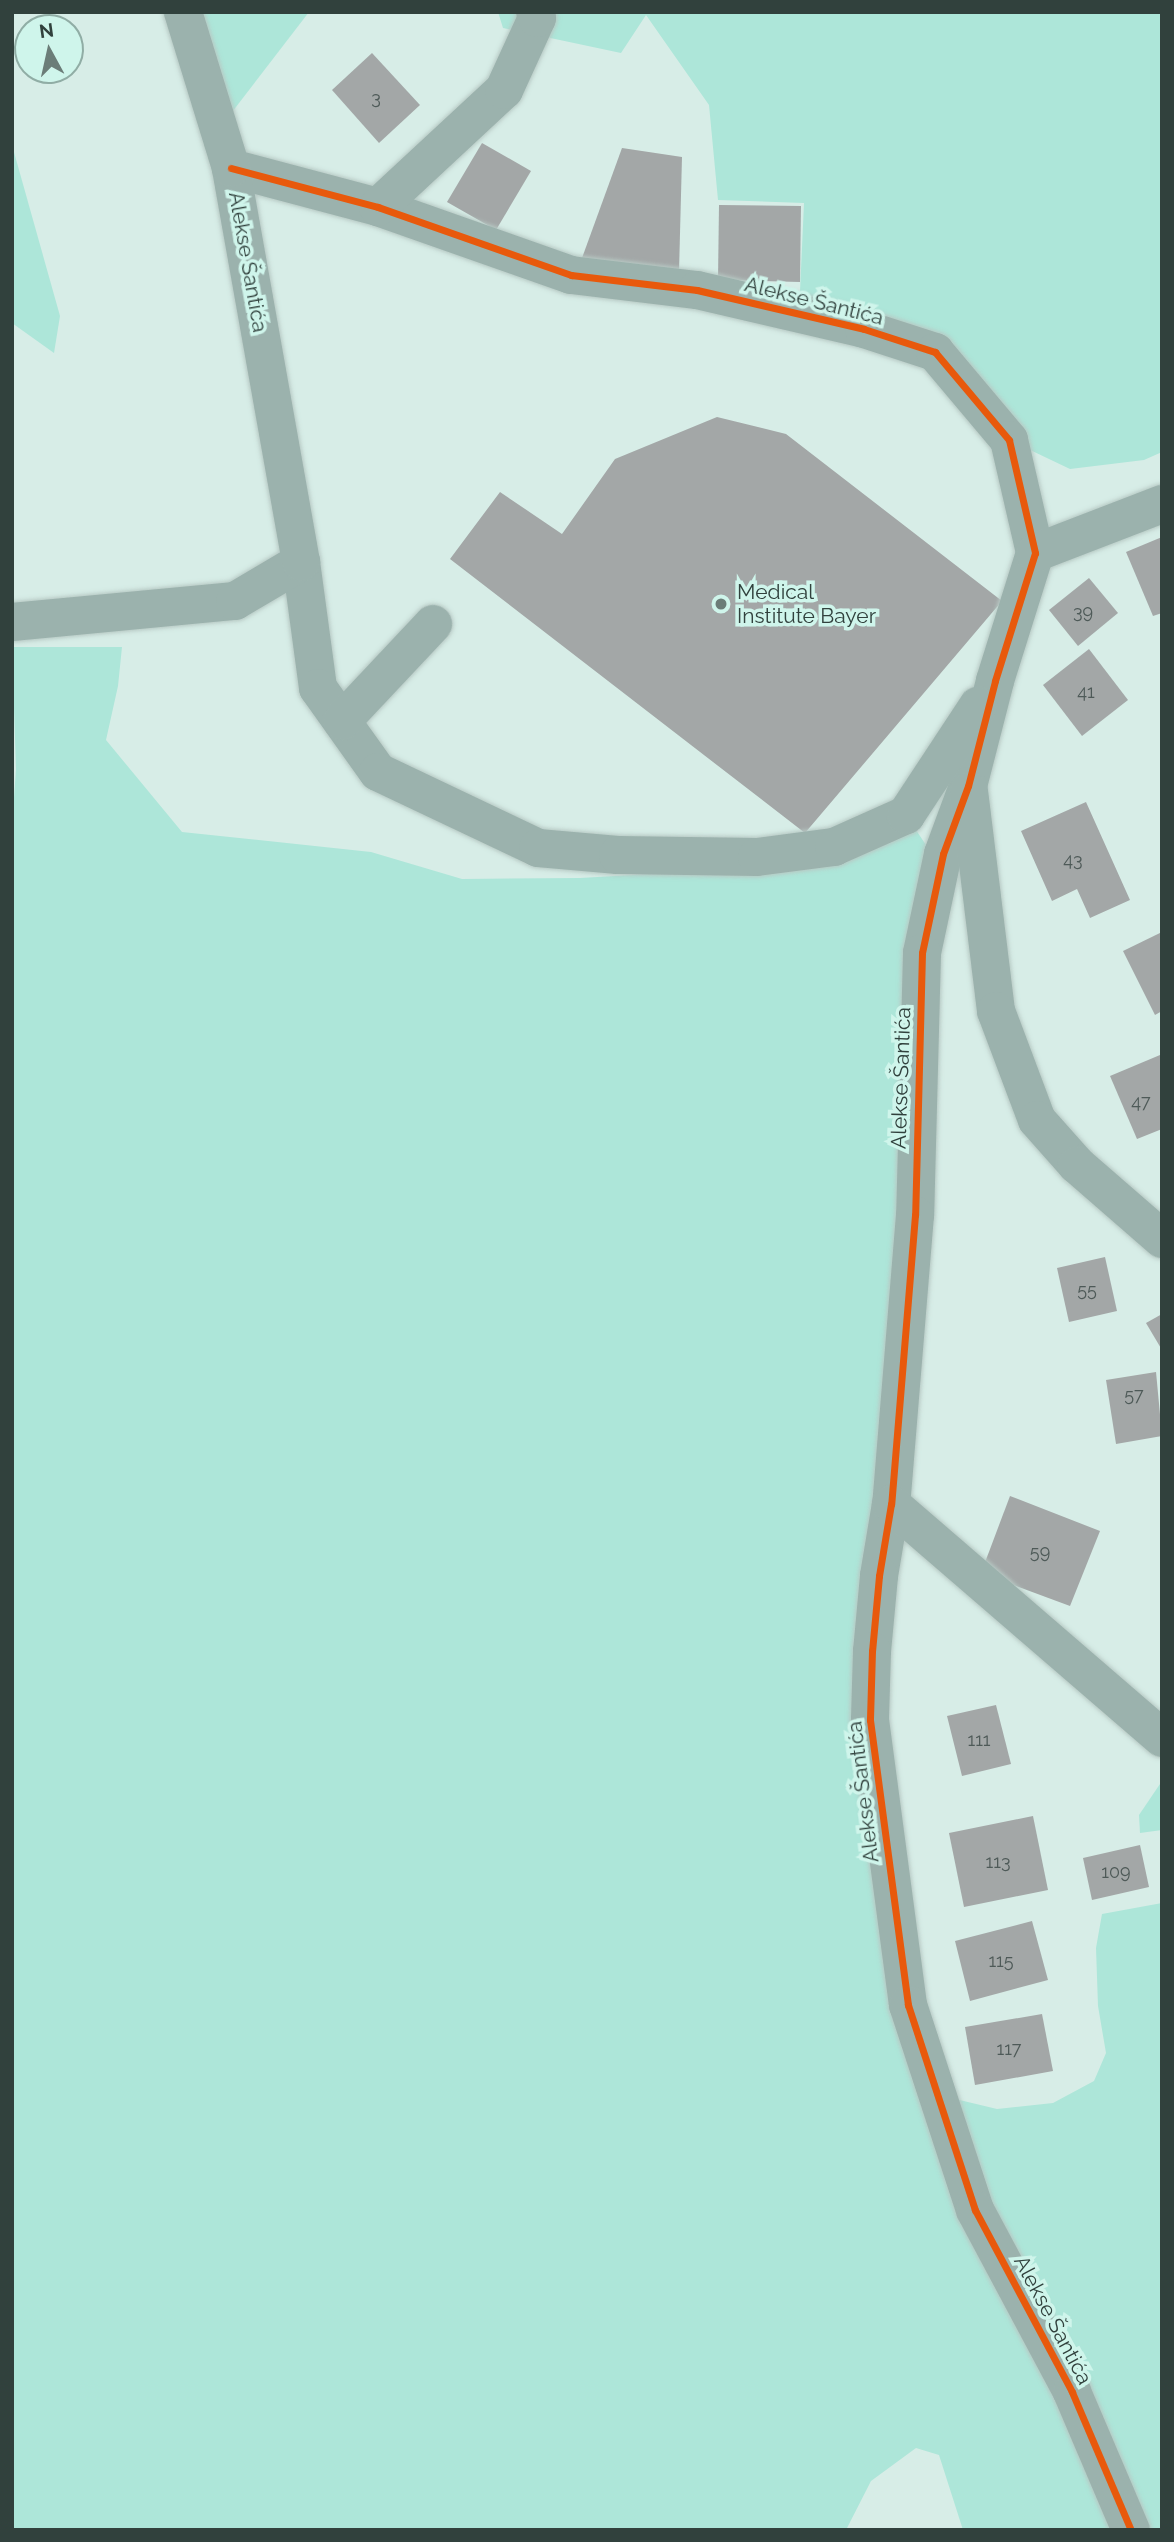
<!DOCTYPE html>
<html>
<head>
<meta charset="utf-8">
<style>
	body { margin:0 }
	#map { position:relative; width:1174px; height:2542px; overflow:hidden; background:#d7ede7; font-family:Raleway,sans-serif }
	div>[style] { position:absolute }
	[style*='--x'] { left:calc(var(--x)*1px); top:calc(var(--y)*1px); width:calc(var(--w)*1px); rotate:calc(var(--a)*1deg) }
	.green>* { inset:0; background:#ade6d9 }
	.building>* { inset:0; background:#a3a7a7 }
	.roads { filter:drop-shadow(0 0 2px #b7c9c4) drop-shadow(0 0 2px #b7c9c4) }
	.minor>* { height:38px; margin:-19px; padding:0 19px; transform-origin:19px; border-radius:19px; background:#9bb2ad }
	.cycleway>* { height:7px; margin:-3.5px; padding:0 3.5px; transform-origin:3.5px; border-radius:3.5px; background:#e8590c }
	.dots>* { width:19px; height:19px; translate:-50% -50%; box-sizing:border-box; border:4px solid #cff5eb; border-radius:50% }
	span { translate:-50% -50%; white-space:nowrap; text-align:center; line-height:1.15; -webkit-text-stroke:7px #cff5eb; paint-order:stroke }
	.number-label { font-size:18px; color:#4e5a58 }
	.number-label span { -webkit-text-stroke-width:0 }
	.street-label { font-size:21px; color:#31413d }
	.poi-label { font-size:21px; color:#31413d }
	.left { translate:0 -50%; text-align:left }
	.frame { position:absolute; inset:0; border:14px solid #31413d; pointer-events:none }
	.north { position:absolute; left:14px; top:14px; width:70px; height:70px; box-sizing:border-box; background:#cff5eb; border:2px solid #90ada5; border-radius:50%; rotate:352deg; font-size:19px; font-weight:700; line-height:28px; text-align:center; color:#31413d }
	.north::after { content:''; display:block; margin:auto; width:24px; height:32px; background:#6b7d78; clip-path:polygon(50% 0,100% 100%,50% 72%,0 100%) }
</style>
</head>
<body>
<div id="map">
	<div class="green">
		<div style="clip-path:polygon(183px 12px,309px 12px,219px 129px)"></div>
		<div style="clip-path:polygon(498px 12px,1162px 12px,1162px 452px,1144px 460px,1070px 469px,1009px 440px,935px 352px,799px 314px,804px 203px,718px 200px,709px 105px,646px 15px,621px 53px,503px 28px)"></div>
		<div style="clip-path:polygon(12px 145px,60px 316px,54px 353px,12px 323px)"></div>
		<div style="clip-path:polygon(12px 647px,122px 647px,118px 686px,106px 740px,182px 832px,371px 852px,462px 879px,580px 878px,754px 868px,906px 815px,928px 848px,879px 1576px,908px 2005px,947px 2097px,997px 2109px,1053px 2103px,1094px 2081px,1106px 2053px,1098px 2006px,1096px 1948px,1102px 1914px,1162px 1903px,1162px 2530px,963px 2530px,939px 2455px,916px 2448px,871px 2481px,846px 2530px,12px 2530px,12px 826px,16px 769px)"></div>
		<div style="clip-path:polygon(1162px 1781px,1162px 1830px,1140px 1833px,1139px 1815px)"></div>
	</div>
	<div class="building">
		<div style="clip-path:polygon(372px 53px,420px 105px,379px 143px,332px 90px)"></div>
		<div style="clip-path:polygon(482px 143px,531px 171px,496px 230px,447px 202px)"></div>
		<div style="clip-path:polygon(622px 148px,682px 157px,679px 272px,578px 269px)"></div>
		<div style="clip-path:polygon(719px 205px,801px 206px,800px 282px,718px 280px)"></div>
		<div style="clip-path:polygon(717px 417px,786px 434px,1002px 601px,805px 833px,450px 559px,500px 492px,562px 534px,615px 459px)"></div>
		<div style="clip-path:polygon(1162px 537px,1162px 613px,1153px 616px,1126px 552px)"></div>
		<div style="clip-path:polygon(1089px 578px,1118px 613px,1078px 646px,1049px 610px)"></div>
		<div style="clip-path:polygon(1089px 649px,1128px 700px,1082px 736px,1043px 685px)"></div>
		<div style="clip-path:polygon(1086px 802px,1130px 900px,1090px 918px,1077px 889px,1052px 901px,1021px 831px)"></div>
		<div style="clip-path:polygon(1162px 932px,1162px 1011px,1155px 1015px,1123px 951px)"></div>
		<div style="clip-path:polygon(1160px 1055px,1162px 1129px,1137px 1139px,1110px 1076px)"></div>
		<div style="clip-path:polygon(1105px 1257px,1117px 1311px,1069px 1322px,1057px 1268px)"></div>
		<div style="clip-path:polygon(1162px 1314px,1162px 1350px,1146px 1323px)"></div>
		<div style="clip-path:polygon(1156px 1372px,1162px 1436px,1116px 1444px,1106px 1380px)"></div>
		<div style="clip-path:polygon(1010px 1496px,1100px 1531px,1070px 1606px,981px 1573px)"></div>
		<div style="clip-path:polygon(996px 1705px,1011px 1764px,962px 1776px,947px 1716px)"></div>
		<div style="clip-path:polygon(1033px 1816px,1048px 1890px,964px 1907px,949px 1833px)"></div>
		<div style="clip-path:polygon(1140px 1845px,1149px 1887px,1092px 1900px,1083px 1858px)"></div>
		<div style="clip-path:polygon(1032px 1921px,1048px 1980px,970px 2001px,955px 1941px)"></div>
		<div style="clip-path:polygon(1042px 2014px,1053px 2071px,975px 2085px,965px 2027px)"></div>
	</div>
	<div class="roads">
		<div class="minor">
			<div style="--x:231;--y:168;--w:152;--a:14.9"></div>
			<div style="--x:378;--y:207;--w:205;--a:19.4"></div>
			<div style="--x:571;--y:275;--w:127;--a:6.8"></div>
			<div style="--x:697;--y:290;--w:171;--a:13.1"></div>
			<div style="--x:864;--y:329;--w:75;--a:17.9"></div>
			<div style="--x:935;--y:352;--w:115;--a:49.9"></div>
			<div style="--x:1009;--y:440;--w:116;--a:77"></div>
			<div style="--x:1035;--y:553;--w:134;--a:107.4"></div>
			<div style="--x:995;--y:681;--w:108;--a:104.4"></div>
			<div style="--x:968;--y:786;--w:72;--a:110.2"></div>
			<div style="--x:943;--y:854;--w:101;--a:102"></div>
			<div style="--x:922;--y:953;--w:262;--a:91.5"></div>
			<div style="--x:915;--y:1215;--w:290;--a:94.7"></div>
			<div style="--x:891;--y:1504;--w:73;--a:99.5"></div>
			<div style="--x:879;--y:1576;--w:75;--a:95.3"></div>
			<div style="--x:872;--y:1651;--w:69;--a:91.7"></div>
			<div style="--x:870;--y:1720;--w:288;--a:82.4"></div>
			<div style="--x:908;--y:2005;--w:216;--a:71.9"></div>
			<div style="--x:975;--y:2210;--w:206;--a:61.9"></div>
			<div style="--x:1072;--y:2392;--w:150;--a:66.9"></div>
			<div style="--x:378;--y:207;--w:172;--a:-42.9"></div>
			<div style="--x:504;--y:90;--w:79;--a:-65.4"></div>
			<div style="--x:537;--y:18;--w:6;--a:-108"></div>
			<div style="--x:1035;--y:553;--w:136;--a:-21.1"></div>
			<div style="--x:301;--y:562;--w:127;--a:82.3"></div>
			<div style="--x:318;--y:688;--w:103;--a:54.5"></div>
			<div style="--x:378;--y:772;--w:177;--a:25.4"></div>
			<div style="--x:538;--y:848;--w:80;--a:5"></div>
			<div style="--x:618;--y:855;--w:139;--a:0.8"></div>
			<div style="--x:757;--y:857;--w:78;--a:-7.4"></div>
			<div style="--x:834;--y:847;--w:79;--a:-24"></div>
			<div style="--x:906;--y:815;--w:131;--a:-56.6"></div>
			<div style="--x:12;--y:622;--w:224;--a:-5.4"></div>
			<div style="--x:235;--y:601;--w:77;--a:-30.6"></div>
			<div style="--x:301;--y:562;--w:400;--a:-100.1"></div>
			<div style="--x:231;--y:168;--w:163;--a:-107.1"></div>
			<div style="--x:342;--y:721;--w:133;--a:-46.8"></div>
			<div style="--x:969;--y:791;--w:222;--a:83"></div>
			<div style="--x:996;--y:1011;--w:116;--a:69.4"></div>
			<div style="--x:1037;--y:1120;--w:60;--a:48.4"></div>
			<div style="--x:1077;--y:1165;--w:113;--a:41"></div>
			<div style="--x:891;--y:1504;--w:358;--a:40.8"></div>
		</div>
	</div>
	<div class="cycleway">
		<div style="--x:231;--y:168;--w:152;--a:14.9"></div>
		<div style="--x:378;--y:207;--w:205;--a:19.4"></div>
		<div style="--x:571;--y:275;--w:127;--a:6.8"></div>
		<div style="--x:697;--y:290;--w:171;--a:13.1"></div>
		<div style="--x:864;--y:329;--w:75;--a:17.9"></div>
		<div style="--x:935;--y:352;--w:115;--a:49.9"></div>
		<div style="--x:1009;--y:440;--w:116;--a:77"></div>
		<div style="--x:1035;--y:553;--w:134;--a:107.4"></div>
		<div style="--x:995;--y:681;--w:108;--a:104.4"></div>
		<div style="--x:968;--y:786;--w:72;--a:110.2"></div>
		<div style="--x:943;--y:854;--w:101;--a:102"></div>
		<div style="--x:922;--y:953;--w:262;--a:91.5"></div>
		<div style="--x:915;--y:1215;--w:290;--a:94.7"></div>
		<div style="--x:891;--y:1504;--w:73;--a:99.5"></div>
		<div style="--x:879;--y:1576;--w:75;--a:95.3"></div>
		<div style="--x:872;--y:1651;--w:69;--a:91.7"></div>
		<div style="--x:870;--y:1720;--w:288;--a:82.4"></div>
		<div style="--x:908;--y:2005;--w:216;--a:71.9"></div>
		<div style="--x:975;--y:2210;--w:206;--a:61.9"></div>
		<div style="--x:1072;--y:2392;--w:150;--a:66.9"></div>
	</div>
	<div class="dots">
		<div style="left:721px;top:604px;background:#6b7d78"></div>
	</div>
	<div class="number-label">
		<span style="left:376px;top:98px">3</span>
		<span style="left:1083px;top:612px">39</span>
		<span style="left:1086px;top:692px">41</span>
		<span style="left:1073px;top:860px">43</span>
		<span style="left:1141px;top:1102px">47</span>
		<span style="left:1087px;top:1290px">55</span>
		<span style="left:1134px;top:1395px">57</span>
		<span style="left:1040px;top:1552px">59</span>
		<span style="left:979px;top:1740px">111</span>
		<span style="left:998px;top:1862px">113</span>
		<span style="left:1116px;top:1872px">109</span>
		<span style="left:1001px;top:1961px">115</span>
		<span style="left:1009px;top:2049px">117</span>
	</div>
	<div class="street-label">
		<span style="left:248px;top:262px;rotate:80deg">Alekse Šantića</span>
		<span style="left:814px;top:301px;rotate:14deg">Alekse Šantića</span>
		<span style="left:901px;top:1078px;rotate:-88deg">Alekse Šantića</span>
		<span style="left:863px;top:1792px;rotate:-97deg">Alekse Šantića</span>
		<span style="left:1053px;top:2320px;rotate:62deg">Alekse Šantića</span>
	</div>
	<div class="poi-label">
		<span class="left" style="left:737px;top:604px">Medical<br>Institute Bayer</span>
	</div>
	<div class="frame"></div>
	<div class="north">N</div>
</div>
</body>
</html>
